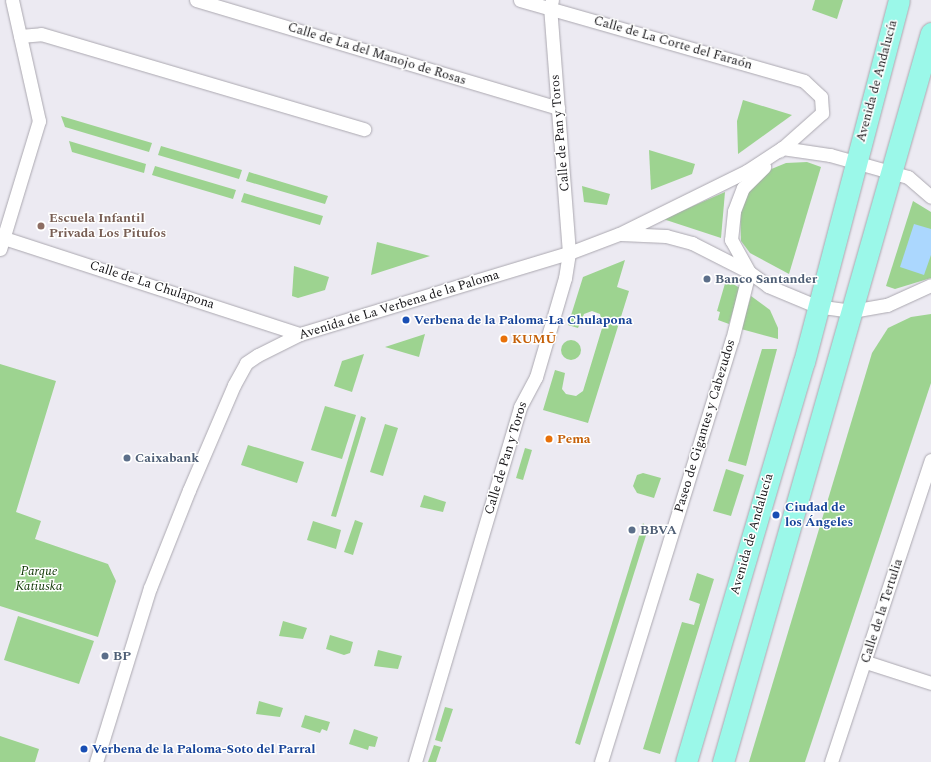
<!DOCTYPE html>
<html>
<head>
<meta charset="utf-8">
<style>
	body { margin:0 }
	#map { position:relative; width:931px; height:762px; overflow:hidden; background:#eceaf2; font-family:Spectral,serif }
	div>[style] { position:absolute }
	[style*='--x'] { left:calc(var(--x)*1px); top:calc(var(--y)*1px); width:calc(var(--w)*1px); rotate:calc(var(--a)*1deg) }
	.green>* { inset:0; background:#9dd390 }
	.round { border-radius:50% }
	.water>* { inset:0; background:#abd7fe }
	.roads { filter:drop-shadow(0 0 1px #aba8b0) drop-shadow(0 0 1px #aba8b0) }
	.street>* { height:13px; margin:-6.5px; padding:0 6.5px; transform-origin:6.5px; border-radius:6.5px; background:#fff }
	.primary>* { height:21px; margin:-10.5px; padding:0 10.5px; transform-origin:10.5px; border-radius:10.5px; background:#9bf8e9 }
	.dots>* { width:11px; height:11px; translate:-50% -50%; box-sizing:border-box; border:2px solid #fff; border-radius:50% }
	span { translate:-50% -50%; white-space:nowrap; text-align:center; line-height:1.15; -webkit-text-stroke:3px #fff; paint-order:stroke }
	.street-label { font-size:13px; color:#161518 }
	.education-label { font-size:13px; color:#785e54; font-weight:700 }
	.left { translate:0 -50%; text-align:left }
	.service-label { font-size:13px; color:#4e5e75; font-weight:700 }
	.transit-label { font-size:13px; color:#164399; font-weight:700 }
	.food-label { font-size:13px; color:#c56008; font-weight:700 }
	.park-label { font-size:13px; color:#0f3704; font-style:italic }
</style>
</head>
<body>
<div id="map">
	<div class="green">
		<div style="clip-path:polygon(815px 0,843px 0,837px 19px,812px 10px)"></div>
		<div style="clip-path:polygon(743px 100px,792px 115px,738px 154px,737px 121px)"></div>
		<div style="clip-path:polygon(61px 116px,152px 143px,149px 152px,65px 127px)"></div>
		<div style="clip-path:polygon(69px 141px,146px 164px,144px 173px,72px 152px)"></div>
		<div style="clip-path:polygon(161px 146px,242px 170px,239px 179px,158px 155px)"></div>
		<div style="clip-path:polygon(649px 150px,695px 164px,692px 174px,651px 190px)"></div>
		<div style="clip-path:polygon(807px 162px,821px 167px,789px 274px,750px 253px,741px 241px,740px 210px,747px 192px,769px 170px,786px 163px)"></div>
		<div style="clip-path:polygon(155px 166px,236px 190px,233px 199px,152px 175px)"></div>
		<div style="clip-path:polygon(249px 172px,328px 196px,325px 204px,246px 181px)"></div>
		<div style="clip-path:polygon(582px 186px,610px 194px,607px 205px,584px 202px)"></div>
		<div style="clip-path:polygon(725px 192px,721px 238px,663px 219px)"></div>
		<div style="clip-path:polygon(244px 193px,323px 216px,320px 225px,241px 202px)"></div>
		<div style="clip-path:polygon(913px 201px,931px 212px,931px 278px,895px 289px,886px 286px)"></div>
		<div style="clip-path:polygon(377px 242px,430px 256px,371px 275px)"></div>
		<div style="clip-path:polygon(625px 260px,617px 287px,629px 291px,588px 423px,543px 410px,555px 370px,565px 373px,562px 389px,566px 394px,576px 396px,583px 391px,603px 325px,600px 314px,592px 311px,584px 314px,578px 328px,568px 325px,583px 277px)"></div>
		<div style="clip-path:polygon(294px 266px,329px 277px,325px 290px,298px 298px,292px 296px)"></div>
		<div style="clip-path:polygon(726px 280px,740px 288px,729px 324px,718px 320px,720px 312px,717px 311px)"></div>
		<div style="clip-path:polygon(751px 296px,770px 310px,778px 328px,778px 339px,741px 329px)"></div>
		<div style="clip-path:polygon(931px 314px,931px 383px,805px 762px,749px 762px,872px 353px,888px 328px,911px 317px)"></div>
		<div style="clip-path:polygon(425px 334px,419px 357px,385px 347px)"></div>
		<div class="round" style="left:561px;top:340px;width:20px;height:20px"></div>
		<div style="clip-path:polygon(762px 349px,777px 349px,746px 466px,728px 461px)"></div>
		<div style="clip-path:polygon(364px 354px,352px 392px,334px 386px,342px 361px)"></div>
		<div style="clip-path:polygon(0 364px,56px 381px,16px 512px,41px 521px,35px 539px,108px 564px,116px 581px,98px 637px,0 606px)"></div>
		<div style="clip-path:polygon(325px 406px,356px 415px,342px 459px,311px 450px)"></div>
		<div style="clip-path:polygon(361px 416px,366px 418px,336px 517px,331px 516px)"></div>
		<div style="clip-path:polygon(385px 424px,398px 428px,383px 476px,370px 472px)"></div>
		<div style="clip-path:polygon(248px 445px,304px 462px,297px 483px,241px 465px)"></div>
		<div style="clip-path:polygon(525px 448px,532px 450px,523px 480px,516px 478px)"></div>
		<div style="clip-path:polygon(726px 469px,744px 475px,731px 516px,713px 511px)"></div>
		<div style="clip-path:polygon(643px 473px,661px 478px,654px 498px,637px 493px,633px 486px,637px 475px)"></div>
		<div style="clip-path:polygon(424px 495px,446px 502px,443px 512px,420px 507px)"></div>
		<div style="clip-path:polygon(355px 520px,363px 523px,353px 555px,344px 552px)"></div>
		<div style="clip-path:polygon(313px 521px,341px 530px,336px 549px,307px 540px)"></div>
		<div style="clip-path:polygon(643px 523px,648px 529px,580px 745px,575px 743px)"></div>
		<div style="clip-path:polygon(697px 573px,714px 579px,660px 754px,643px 749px,682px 622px,694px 625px,700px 604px,689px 600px)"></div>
		<div style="clip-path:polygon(18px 616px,94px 641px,79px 684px,4px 660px)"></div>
		<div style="clip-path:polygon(283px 621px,307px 628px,303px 639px,279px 636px)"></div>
		<div style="clip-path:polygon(330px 635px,353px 642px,350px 653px,344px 655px,326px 649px)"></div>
		<div style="clip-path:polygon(378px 650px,402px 656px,398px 669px,374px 666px)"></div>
		<div style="clip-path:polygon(259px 701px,283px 708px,280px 717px,256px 714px)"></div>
		<div style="clip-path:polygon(445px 707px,453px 709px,442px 742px,435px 740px)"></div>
		<div style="clip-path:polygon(305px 715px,330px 722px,327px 731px,322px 729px,320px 733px,301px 727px)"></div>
		<div style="clip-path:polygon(354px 729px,378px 737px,375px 747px,369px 746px,368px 750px,349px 744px)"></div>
		<div style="clip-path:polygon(0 736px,39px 749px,35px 762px,0 762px)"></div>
		<div style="clip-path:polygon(434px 745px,441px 747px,436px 762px,428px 762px)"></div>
	</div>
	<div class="water">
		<div style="clip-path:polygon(914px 224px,931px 229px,931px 255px,924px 275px,900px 267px)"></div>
	</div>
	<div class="roads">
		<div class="street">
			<div style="--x:196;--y:0;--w:378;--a:16.6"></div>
			<div style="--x:520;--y:0;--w:295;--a:15.9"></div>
			<div style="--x:804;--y:81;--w:23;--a:43"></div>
			<div style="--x:821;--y:97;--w:16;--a:86"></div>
			<div style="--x:822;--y:113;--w:57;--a:138.5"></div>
			<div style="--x:20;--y:36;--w:21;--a:-5"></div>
			<div style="--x:41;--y:34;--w:337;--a:16.4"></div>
			<div style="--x:621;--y:234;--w:45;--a:2.5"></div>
			<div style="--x:666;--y:236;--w:27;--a:15"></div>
			<div style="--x:692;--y:243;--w:64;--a:27"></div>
			<div style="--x:749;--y:272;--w:24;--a:36"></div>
			<div style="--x:768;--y:286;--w:52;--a:22.6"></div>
			<div style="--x:816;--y:306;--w:36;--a:8"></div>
			<div style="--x:852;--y:311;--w:36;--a:-10"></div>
			<div style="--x:887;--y:305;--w:48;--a:-24.4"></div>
			<div style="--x:4;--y:238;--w:311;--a:18"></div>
			<div style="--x:0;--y:249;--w:134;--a:-73.1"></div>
			<div style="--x:39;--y:121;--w:124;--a:-102.6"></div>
			<div style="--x:749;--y:272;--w:37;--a:-119"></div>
			<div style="--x:731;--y:240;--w:29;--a:-84"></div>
			<div style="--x:734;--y:211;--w:25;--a:-69"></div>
			<div style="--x:743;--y:188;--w:30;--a:-45"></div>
			<div style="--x:866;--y:662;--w:68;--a:17.9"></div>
			<div style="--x:96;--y:762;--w:182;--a:-72.8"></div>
			<div style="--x:150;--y:588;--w:105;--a:-68.3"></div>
			<div style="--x:189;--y:490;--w:114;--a:-66.8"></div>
			<div style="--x:234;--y:385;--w:25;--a:-61"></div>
			<div style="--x:246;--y:363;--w:14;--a:-34"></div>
			<div style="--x:258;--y:355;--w:47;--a:-26.6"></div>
			<div style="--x:300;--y:334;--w:281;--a:-16.8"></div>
			<div style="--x:569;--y:253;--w:53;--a:-20.8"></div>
			<div style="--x:619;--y:234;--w:143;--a:-26.2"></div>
			<div style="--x:747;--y:171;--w:42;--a:-33.3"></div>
			<div style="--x:782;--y:148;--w:49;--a:8.3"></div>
			<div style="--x:830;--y:155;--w:81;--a:15.8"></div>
			<div style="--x:908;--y:177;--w:30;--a:41"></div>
			<div style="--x:415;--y:762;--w:370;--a:-73.5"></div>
			<div style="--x:520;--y:407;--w:34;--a:-62"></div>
			<div style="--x:536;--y:377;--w:103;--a:-73.7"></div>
			<div style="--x:565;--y:278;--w:25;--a:-81"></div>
			<div style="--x:569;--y:253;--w:246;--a:-94.4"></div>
			<div style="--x:550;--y:8;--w:8;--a:-76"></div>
			<div style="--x:601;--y:762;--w:442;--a:-72.8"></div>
			<div style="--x:732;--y:340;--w:70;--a:-76"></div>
			<div style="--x:831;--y:762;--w:318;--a:-71.7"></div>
		</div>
		<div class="primary">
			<div style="--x:686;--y:762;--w:417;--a:-73.6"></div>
			<div style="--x:804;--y:362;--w:374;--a:-75.3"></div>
			<div style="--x:723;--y:762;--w:758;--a:-74.08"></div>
		</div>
	</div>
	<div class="dots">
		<div style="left:41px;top:226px;background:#8d6e63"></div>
		<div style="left:707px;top:279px;background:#5c6f8a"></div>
		<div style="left:406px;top:320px;background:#1a4fb4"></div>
		<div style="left:504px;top:339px;background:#e8710a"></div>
		<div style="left:549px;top:439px;background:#e8710a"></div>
		<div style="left:127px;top:458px;background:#5c6f8a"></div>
		<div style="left:776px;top:515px;background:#1a4fb4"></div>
		<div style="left:632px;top:530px;background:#5c6f8a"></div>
		<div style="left:105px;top:656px;background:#5c6f8a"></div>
		<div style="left:84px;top:749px;background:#1a4fb4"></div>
	</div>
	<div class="street-label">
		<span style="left:673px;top:43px;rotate:16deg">Calle de La Corte del Faraón</span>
		<span style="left:377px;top:54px;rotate:17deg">Calle de La del Manojo de Rosas</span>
		<span style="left:877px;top:81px;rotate:-75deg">Avenida de Andalucía</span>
		<span style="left:560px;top:133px;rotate:-95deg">Calle de Pan y Toros</span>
		<span style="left:152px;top:285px;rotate:18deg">Calle de La Chulapona</span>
		<span style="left:399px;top:305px;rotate:-17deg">Avenida de La Verbena de la Paloma</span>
		<span style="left:705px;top:426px;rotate:-73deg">Paseo de Gigantes y Cabezudos</span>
		<span style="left:506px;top:458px;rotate:-73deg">Calle de Pan y Toros</span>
		<span style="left:752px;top:534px;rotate:-74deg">Avenida de Andalucía</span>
		<span style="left:882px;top:611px;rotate:-72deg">Calle de la Tertulia</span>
	</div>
	<div class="education-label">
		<span class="left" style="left:49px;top:226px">Escuela Infantil<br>Privada Los Pitufos</span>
	</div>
	<div class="service-label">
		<span class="left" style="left:715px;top:279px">Banco Santander</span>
		<span class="left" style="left:135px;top:458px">Caixabank</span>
		<span class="left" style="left:640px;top:530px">BBVA</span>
		<span class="left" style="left:113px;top:656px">BP</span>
	</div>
	<div class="transit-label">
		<span class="left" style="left:414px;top:320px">Verbena de la Paloma-La Chulapona</span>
		<span class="left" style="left:785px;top:515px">Ciudad de<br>los Ángeles</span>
		<span class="left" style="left:92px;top:749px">Verbena de la Paloma-Soto del Parral</span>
	</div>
	<div class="food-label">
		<span class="left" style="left:512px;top:339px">KUMŪ</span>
		<span class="left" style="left:557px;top:439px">Pema</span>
	</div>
	<div class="park-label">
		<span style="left:39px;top:579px">Parque<br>Katiuska</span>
	</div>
</div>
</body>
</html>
